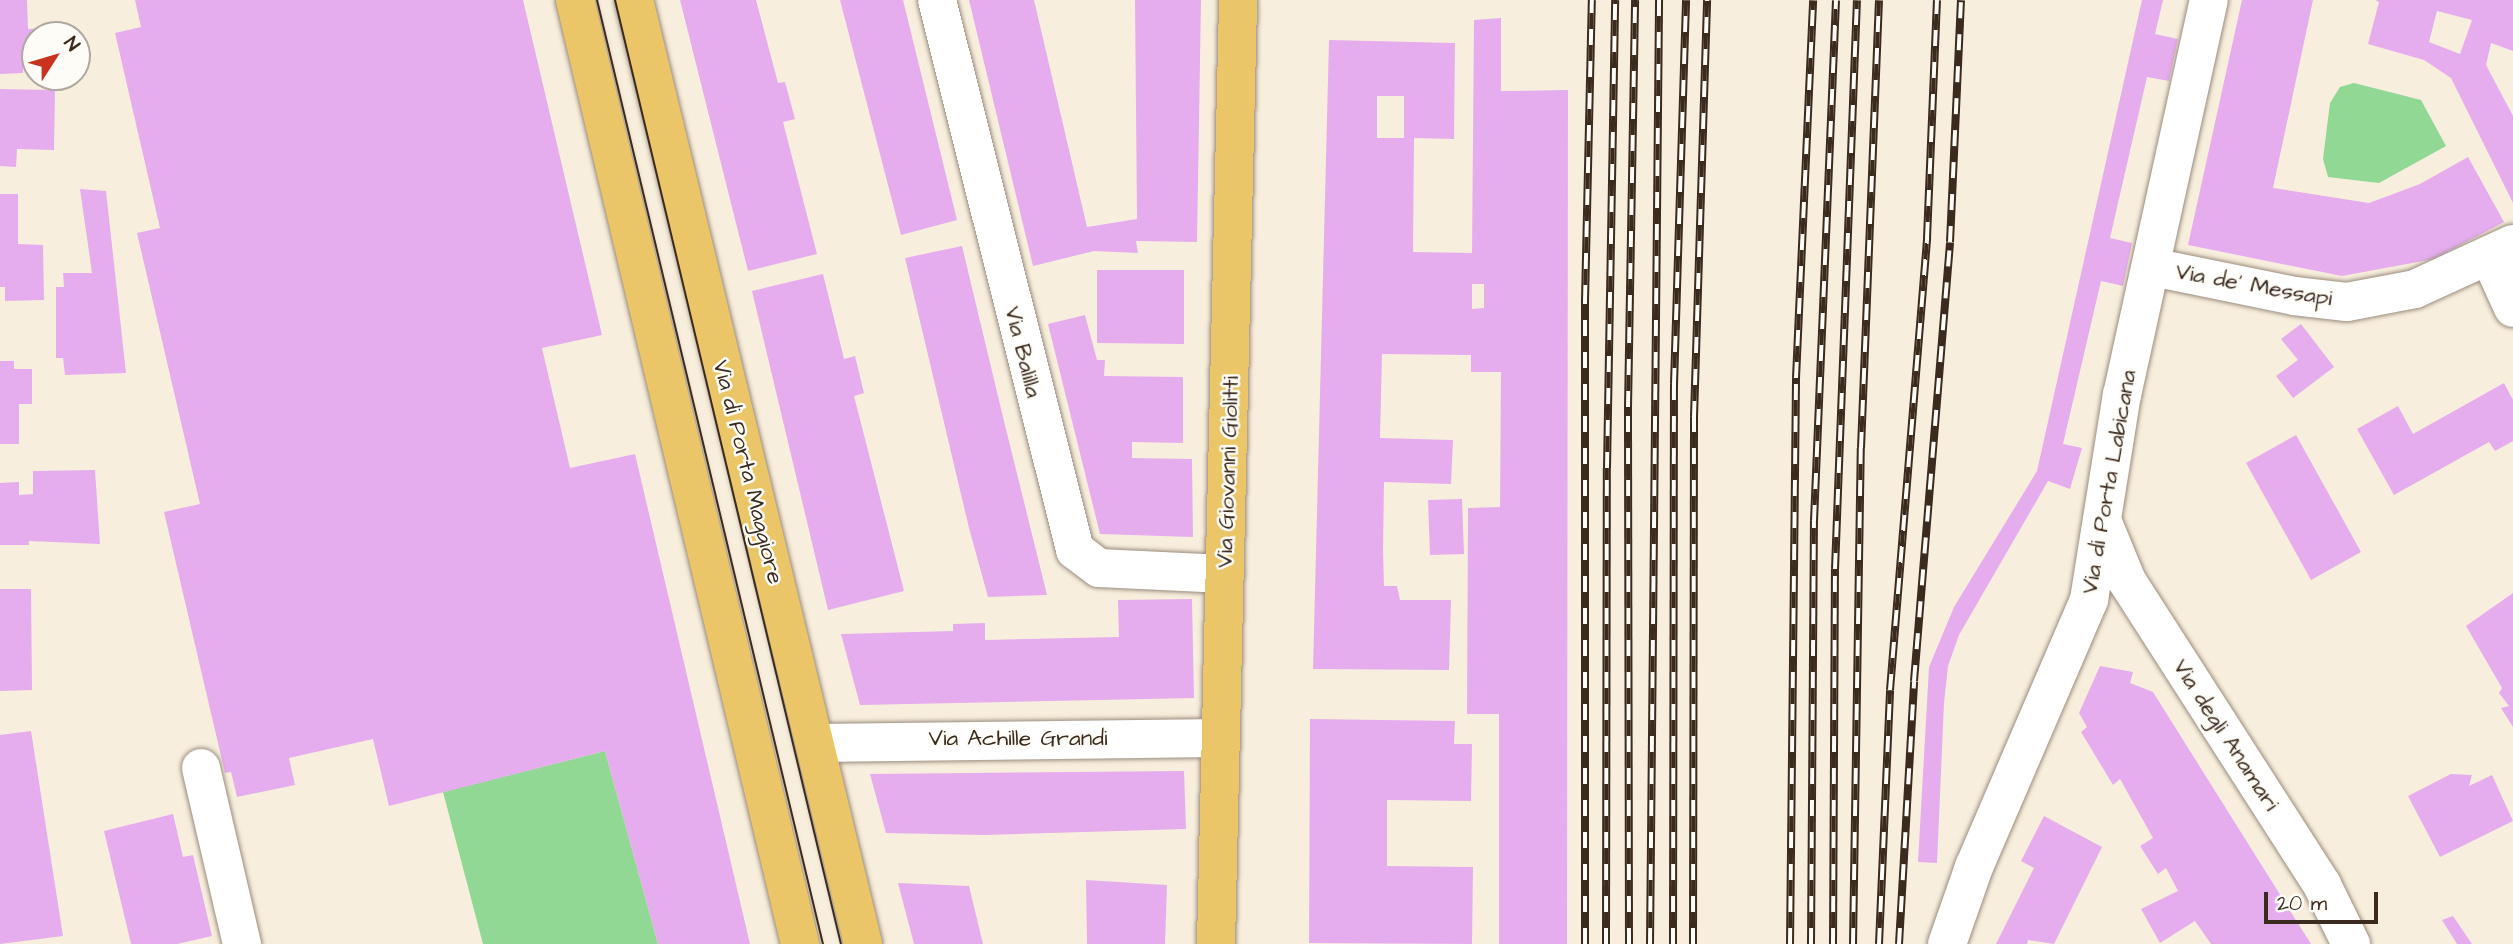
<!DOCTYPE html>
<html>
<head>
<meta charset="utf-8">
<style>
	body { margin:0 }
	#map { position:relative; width:2513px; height:944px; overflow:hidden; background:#f8eedd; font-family:"Architects Daughter",sans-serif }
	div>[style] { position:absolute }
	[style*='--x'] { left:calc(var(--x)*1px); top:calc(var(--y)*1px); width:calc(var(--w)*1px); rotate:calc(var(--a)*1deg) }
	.green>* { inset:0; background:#90d893 }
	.building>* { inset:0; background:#e5adee }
	.roads { filter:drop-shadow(0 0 2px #9a8c7e) drop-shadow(0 0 2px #9a8c7e) }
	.minor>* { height:38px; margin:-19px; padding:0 19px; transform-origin:19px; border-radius:19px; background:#fff }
	.major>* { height:38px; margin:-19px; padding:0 19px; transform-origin:19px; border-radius:19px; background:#eac669 }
	.tram>* { height:2px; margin:-1px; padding:0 1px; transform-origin:1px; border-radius:1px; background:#3b2a1e }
	.rail>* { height:8px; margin-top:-4px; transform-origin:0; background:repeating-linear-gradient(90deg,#fdfcf7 0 16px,#3b2a1e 0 32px); box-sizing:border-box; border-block:2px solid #3b2a1e }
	span { translate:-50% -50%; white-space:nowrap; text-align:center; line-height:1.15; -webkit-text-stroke:5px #fdfcf7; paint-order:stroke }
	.street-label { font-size:23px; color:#3b2a1e }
	.north { position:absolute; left:21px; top:21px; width:70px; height:70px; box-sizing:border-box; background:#fdfcf7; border:2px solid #afa8a0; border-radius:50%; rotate:53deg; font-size:19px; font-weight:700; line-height:28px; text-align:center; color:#3b2a1e }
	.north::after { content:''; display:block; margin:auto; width:24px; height:32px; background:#c8321e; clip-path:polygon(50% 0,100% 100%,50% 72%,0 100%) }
	.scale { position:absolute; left:2264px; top:892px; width:114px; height:32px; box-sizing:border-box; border:4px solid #3b2a1e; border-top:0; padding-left:9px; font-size:21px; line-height:24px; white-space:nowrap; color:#3b2a1e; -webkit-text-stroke:5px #fdfcf7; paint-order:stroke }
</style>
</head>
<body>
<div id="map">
	<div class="green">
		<div style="clip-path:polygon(2354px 83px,2421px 100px,2446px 146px,2379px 183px,2328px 177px,2323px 159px,2330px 103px,2340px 87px)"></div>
		<div style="clip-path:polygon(605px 751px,658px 944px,483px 944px,443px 792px)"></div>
	</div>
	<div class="building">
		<div style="clip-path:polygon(0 0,27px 0,28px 29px,54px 28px,54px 35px,35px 35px,35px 66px,23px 66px,23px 73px,0 74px)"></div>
		<div style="clip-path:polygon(135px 0,523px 0,602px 335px,542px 348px,570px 468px,635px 454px,750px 944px,658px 944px,605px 751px,389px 806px,373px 739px,289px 758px,295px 785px,237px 797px,231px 772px,225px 773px,164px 512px,200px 504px,137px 233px,160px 228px,115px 33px,141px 27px)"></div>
		<div style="clip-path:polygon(680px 0,756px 0,778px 83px,785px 82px,795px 119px,783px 122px,817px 254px,748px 271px)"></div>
		<div style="clip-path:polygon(840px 0,903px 0,957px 220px,901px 235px)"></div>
		<div style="clip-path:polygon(969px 0,1034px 0,1087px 227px,1137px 219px,1135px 0,1201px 0,1197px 242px,1136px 241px,1138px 253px,1094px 251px,1033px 266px)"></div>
		<div style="clip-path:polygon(2142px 0,2163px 0,2155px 34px,2178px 39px,2169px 81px,2147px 77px,2110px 238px,2132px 243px,2123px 286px,2101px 281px,2063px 444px,2082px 448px,2070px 489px,2048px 481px,1959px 635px,1948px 666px,1944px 703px,1937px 863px,1918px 862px,1929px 667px,1954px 607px,2037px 471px)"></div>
		<div style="clip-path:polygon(2242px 0,2313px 0,2273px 188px,2369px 203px,2420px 184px,2468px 157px,2504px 222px,2434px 259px,2342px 276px,2188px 245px)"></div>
		<div style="clip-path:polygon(evenodd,2375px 0,2513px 0,2513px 51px,2491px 43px,2486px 65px,2513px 116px,2513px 203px,2451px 78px,2424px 60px,2368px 44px,2379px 2px,2375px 0,2437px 11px,2472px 20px,2460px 54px,2429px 42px,2437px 11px)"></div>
		<div style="clip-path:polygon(evenodd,1501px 18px,1501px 91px,1568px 90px,1567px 944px,1499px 944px,1499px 714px,1467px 714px,1468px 508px,1500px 507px,1501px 372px,1471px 372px,1471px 355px,1382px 354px,1380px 438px,1453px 440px,1451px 484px,1384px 482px,1383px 550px,1384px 586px,1397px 586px,1400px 600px,1451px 600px,1449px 670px,1313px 669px,1329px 40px,1455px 43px,1454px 139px,1414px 138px,1413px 252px,1472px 253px,1474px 20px,1501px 18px,1377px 96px,1404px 96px,1404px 138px,1377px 138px,1377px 96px,1501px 18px,1472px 284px,1484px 284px,1484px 308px,1472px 309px,1472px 284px)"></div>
		<div style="clip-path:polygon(0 89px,55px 90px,54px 150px,17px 149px,16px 167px,0 166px)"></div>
		<div style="clip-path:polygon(80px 189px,106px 191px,126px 373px,65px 375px,63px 358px,56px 358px,56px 287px,64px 287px,63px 273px,92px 273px)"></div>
		<div style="clip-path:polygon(0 194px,18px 194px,18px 244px,43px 245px,44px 300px,5px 301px,5px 287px,0 287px)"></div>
		<div style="clip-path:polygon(962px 246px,1003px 417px,1047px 595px,988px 597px,969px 528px,905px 258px)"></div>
		<div style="clip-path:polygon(1097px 270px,1184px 270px,1184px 344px,1097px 343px)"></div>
		<div style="clip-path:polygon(823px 274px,844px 359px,855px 356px,864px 393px,854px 396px,904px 591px,828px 610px,752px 291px)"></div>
		<div style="clip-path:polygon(1085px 315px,1097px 360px,1105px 360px,1104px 376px,1183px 377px,1183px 443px,1132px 442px,1132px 458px,1192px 459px,1193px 537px,1100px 534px,1048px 324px)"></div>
		<div style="clip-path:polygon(2301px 324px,2334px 367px,2293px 398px,2276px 376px,2298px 360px,2281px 339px)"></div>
		<div style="clip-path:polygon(0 361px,14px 361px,14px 369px,32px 369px,32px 404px,19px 404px,19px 444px,0 444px)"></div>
		<div style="clip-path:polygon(2504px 383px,2513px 400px,2513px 441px,2495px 451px,2489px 442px,2394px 495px,2357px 429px,2398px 406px,2413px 434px)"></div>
		<div style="clip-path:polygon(2296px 435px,2361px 552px,2311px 580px,2246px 463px)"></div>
		<div style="clip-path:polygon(95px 470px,100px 544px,29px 541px,29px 545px,0 545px,0 483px,19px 482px,19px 495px,33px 494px,33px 471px)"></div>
		<div style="clip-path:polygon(1462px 499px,1464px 554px,1430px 555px,1428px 500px)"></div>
		<div style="clip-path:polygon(0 589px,31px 589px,32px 690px,0 691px)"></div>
		<div style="clip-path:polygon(2513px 593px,2513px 727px,2501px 708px,2509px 706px,2499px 693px,2502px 688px,2466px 626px)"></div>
		<div style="clip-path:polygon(1192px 599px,1194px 698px,860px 705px,841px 634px,953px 631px,953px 624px,985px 623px,985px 640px,1119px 637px,1118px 600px)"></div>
		<div style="clip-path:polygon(2100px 666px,2133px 672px,2130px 683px,2153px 692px,2311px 944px,2211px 944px,2195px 921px,2160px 943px,2141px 909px,2178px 891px,2166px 868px,2158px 874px,2140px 846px,2153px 838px,2120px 779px,2113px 785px,2081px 732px,2087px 727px,2079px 713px)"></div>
		<div style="clip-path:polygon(1310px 719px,1455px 721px,1454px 744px,1472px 744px,1471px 801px,1387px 800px,1387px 866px,1473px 867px,1472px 944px,1309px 943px)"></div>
		<div style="clip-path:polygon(31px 731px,63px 936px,0 944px,0 735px)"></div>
		<div style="clip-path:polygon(1184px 771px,1186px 829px,983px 835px,886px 833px,870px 774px)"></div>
		<div style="clip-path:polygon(2451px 774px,2472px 775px,2469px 786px,2492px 775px,2513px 821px,2440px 857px,2408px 796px)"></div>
		<div style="clip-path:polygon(173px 814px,183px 857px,193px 855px,212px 936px,177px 944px,131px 944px,104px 831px)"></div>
		<div style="clip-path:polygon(2044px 816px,2102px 847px,2054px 944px,2028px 940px,2027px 944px,1996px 944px,2034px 868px,2021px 861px)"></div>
		<div style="clip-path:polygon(1086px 880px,1167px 885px,1165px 944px,1087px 944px)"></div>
		<div style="clip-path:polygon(898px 883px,969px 886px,983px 944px,914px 944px)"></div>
		<div style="clip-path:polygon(2453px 916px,2472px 944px,2457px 944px,2442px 920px)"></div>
	</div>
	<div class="roads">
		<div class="minor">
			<div style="--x:937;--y:0;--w:567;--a:75.91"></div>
			<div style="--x:1075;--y:550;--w:30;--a:37"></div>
			<div style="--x:1099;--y:568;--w:126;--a:2.7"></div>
			<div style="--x:2489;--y:255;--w:58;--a:65.6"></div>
			<div style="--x:2152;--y:267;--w:145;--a:11.5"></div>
			<div style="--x:2294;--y:296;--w:53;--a:6.5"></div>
			<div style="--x:2347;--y:302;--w:69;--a:-10.8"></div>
			<div style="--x:2415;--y:289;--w:108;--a:-24.7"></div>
			<div style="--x:2104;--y:525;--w:61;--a:67.7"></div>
			<div style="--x:2127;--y:581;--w:361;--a:57.3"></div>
			<div style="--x:2322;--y:885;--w:66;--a:63.8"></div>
			<div style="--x:815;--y:743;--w:406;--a:-0.7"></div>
			<div style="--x:201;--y:768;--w:181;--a:76.9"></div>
			<div style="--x:1947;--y:944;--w:82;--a:-70.7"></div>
			<div style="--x:1974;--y:867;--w:291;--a:-66.7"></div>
			<div style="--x:2089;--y:600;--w:208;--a:-80.9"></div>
			<div style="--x:2122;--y:395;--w:404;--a:-77.6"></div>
		</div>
		<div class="major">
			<div style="--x:575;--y:0;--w:970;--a:76.59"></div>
			<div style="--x:634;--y:0;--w:971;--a:76.36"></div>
			<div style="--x:1216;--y:944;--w:944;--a:-88.66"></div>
		</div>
	</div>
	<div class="tram">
		<div style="--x:597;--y:0;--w:971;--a:76.54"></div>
		<div style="--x:615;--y:0;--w:971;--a:76.54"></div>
	</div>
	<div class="rail">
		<div style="--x:1585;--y:944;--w:643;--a:-90"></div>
		<div style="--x:1585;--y:301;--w:301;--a:-88.7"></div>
		<div style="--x:1606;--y:944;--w:476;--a:-89.9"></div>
		<div style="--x:1607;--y:468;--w:468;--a:-89"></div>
		<div style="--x:1629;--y:944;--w:537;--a:-90.11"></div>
		<div style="--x:1628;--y:407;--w:407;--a:-89"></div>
		<div style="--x:1650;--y:944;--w:944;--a:-89.45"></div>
		<div style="--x:1673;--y:944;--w:560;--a:-89.9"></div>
		<div style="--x:1674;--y:384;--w:384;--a:-88.2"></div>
		<div style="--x:1693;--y:944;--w:527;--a:-89.89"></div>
		<div style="--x:1694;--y:417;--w:417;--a:-88.2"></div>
		<div style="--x:1790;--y:944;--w:566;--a:-89.39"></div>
		<div style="--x:1796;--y:378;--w:378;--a:-87.4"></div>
		<div style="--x:1811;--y:944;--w:423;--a:-89.6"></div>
		<div style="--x:1814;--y:521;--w:521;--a:-87.58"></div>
		<div style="--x:1833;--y:944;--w:375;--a:-89.7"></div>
		<div style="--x:1835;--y:569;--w:569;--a:-87.79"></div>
		<div style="--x:1853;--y:944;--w:496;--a:-89.1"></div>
		<div style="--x:1861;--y:448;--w:448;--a:-87.7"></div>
		<div style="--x:1879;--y:944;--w:254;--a:-87.5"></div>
		<div style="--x:1890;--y:690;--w:454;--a:-85.3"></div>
		<div style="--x:1927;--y:238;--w:238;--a:-87.6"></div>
		<div style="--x:1899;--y:944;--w:263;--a:-86.7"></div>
		<div style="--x:1914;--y:681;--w:440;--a:-85.3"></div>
		<div style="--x:1950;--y:242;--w:242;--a:-87.4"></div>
	</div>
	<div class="street-label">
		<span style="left:2254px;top:285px;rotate:10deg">Via de' Messapi</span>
		<span style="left:1023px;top:352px;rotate:76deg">Via Balilla</span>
		<span style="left:748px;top:472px;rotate:76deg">Via di Porta Maggiore</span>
		<span style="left:1228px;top:472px;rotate:-88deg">Via Giovanni Giolitti</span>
		<span style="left:2109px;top:482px;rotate:-80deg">Via di Porta Labicana</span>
		<span style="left:2226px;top:735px;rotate:57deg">Via degli Anamari</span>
		<span style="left:1018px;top:738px">Via Achille Grandi</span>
	</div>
	<div class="north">N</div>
	<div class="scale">20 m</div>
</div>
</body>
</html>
